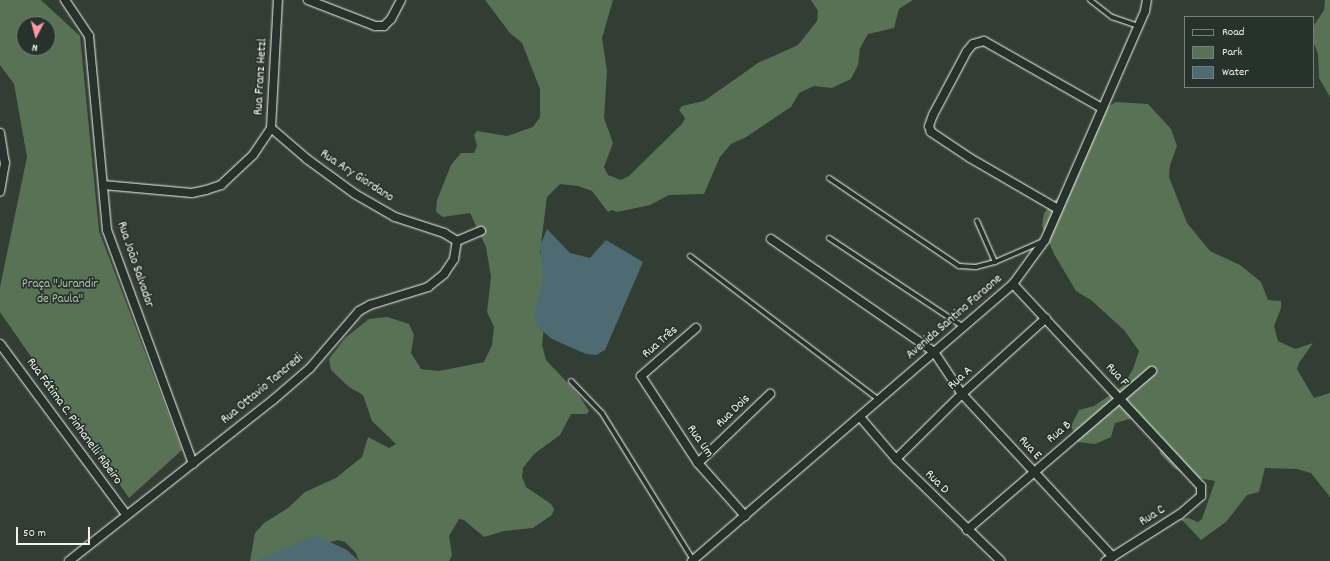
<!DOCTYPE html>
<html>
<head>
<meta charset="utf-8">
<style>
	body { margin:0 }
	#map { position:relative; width:1330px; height:561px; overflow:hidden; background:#323d34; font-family:Dekko,sans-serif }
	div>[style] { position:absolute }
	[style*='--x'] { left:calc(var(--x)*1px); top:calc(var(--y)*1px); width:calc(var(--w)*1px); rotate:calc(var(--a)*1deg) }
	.green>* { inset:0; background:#597155 }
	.water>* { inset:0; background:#4e6b74 }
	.roads { filter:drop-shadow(0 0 1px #f4f1e8) drop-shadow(0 0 1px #f4f1e8) }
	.service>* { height:4px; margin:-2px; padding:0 2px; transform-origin:2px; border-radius:2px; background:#26332d }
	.minor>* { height:8px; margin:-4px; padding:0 4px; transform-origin:4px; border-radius:4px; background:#26332d }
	span { translate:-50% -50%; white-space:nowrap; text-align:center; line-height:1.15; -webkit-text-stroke:3.5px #26332d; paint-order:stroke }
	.street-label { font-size:13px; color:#f4f1e8 }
	.park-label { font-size:13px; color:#b6bead }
	.legend { position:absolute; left:1184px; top:16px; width:130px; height:72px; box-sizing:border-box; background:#26332d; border:1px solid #787f78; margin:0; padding:5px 7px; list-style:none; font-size:12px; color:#f4f1e8 }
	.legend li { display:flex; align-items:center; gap:8px; height:20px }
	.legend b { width:20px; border:1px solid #787f78 }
	.north { position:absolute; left:16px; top:16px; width:40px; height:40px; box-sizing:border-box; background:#26332d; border:1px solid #787f78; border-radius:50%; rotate:186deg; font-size:11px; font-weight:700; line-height:16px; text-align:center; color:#f4f1e8 }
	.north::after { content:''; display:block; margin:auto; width:14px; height:18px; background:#ff9aa2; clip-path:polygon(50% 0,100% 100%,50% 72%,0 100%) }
	.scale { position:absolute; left:16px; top:527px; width:74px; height:18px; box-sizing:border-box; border:2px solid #f4f1e8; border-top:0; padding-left:5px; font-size:12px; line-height:14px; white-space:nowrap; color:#f4f1e8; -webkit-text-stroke:3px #26332d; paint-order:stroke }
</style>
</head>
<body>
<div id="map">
	<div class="green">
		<div style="clip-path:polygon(evenodd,0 0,41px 0,80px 36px,99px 231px,182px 450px,129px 498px,0 312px,0 287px,27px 157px,14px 84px,0 65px,0 0,24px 24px,48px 24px,48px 48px,24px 48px,24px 24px)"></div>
		<div style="clip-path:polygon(485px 0,613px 0,602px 38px,607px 71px,604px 118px,613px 143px,604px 167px,608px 175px,621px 180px,629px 176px,682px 124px,685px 118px,679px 110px,682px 106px,704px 101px,758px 63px,798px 45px,817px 21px,818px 11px,811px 0,913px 0,899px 9px,894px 28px,868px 34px,860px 48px,858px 65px,851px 79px,832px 88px,814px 86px,799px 93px,791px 107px,746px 137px,731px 144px,720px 157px,704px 194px,669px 195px,650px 205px,617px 212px,612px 210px,608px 212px,592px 191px,578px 186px,560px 184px,547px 197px,540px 252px,544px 270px,545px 317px,542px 345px,546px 360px,579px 395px,589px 411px,587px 414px,571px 414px,560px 435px,534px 454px,523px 468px,522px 477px,526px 487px,551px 504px,554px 509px,552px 515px,533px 528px,504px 531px,484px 537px,464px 520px,459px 519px,449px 536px,452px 555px,449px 561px,359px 561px,356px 553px,345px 542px,338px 540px,303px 548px,283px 561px,250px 561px,255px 533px,264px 523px,288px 508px,305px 492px,336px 478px,362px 457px,368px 437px,389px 448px,396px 444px,372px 421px,363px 395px,349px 387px,331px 370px,329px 359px,345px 338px,369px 319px,387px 317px,409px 324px,414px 335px,411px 353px,421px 369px,439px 371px,484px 362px,492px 345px,494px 327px,487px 312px,491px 277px,486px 247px,470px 213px,443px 217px,436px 212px,437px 200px,451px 165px,461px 153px,474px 153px,477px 146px,474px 135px,477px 131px,507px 136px,533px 127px,540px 117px,540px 89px,522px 43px,510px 33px)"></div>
		<div style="clip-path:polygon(1325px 0,1330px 0,1330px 97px,1319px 78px,1318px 54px,1313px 41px,1313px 27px,1324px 10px)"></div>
		<div style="clip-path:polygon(1116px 102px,1148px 104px,1171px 129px,1177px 146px,1170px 165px,1169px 177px,1187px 223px,1210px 251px,1240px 265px,1261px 282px,1268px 300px,1281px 301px,1281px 308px,1274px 326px,1278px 341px,1295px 349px,1313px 343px,1299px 363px,1297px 369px,1314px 398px,1330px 393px,1330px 497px,1311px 473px,1297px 469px,1265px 468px,1259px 492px,1247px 495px,1226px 522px,1201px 540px,1181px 519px,1188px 518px,1198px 522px,1202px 519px,1215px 481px,1188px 476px,1174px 468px,1161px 455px,1155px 437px,1145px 423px,1130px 419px,1115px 423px,1111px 437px,1095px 444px,1078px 442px,1071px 426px,1079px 410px,1094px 406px,1123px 386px,1133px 369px,1139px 351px,1124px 330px,1091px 300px,1076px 291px,1054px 254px,1042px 226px,1044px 213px,1061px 194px,1104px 109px)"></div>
	</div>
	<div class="water">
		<div style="clip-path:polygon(547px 229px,570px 253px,590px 258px,606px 240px,643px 262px,605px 350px,596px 355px,586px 354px,552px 339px,538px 327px,534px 316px,543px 277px,540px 246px)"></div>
		<div style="clip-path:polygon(315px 535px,347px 550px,359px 561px,256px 561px)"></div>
	</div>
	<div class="roads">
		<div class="service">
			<div style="--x:1090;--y:0;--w:28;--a:38"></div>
			<div style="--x:1112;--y:17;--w:28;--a:19"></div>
			<div style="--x:829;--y:178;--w:157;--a:34.1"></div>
			<div style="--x:959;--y:266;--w:17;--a:3"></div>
			<div style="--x:976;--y:267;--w:20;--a:-15"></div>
			<div style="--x:995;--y:262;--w:50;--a:-23.5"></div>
			<div style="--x:977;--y:221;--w:45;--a:66.3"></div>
			<div style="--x:829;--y:238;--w:159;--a:33.5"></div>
			<div style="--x:690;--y:256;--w:238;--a:37.3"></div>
			<div style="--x:571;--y:381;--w:45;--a:45.9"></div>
			<div style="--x:602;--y:413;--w:173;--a:58.2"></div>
		</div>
		<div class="minor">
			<div style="--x:65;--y:0;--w:43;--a:56.3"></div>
			<div style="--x:89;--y:36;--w:195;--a:84.7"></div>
			<div style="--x:107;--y:230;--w:249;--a:69.8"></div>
			<div style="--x:308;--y:0;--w:72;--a:21.2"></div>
			<div style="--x:375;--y:26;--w:9;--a:0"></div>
			<div style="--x:384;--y:26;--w:10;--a:-45"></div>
			<div style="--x:391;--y:19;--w:21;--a:-62"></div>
			<div style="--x:271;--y:128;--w:48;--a:40.7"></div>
			<div style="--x:307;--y:159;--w:59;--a:36.1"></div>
			<div style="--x:355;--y:194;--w:46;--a:29.9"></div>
			<div style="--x:395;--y:217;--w:52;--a:18.1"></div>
			<div style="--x:444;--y:233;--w:15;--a:32"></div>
			<div style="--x:0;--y:133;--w:30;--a:81"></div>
			<div style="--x:5;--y:163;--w:29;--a:100"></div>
			<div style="--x:103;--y:185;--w:89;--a:5.1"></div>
			<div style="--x:192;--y:193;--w:14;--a:-12"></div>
			<div style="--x:206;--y:190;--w:16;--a:-18"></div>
			<div style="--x:221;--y:185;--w:44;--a:-43.2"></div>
			<div style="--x:253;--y:155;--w:32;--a:-56"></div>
			<div style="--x:271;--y:128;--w:128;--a:-86.9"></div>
			<div style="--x:1058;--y:209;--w:102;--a:-149.9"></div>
			<div style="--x:970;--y:158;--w:47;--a:-146.3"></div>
			<div style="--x:931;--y:132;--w:6;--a:-108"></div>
			<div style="--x:929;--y:126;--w:12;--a:-70"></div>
			<div style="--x:933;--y:115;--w:72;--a:-62"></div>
			<div style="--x:967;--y:51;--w:9;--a:-49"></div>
			<div style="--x:973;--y:44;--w:11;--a:-15"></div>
			<div style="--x:984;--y:41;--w:136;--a:29.6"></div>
			<div style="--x:771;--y:239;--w:198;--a:34.7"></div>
			<div style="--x:934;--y:352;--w:50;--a:56.3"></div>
			<div style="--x:962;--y:394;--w:222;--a:47.2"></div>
			<div style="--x:1013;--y:284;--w:276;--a:47.1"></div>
			<div style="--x:1201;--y:486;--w:10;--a:90"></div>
			<div style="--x:1201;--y:496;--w:28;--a:139"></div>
			<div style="--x:1180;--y:514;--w:88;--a:147.6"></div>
			<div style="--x:696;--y:328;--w:73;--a:138.9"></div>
			<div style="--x:641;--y:376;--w:104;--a:56.8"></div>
			<div style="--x:698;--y:463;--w:71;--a:48.4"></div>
			<div style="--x:0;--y:344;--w:212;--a:53.5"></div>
			<div style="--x:860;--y:417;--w:55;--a:49.4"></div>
			<div style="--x:896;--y:459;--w:146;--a:44.2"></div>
			<div style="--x:896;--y:459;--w:93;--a:-44.6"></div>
			<div style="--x:962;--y:394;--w:113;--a:-42.1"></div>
			<div style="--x:698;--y:463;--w:100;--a:-43.8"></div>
			<div style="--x:967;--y:530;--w:244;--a:-40.7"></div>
			<div style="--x:69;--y:561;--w:260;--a:-38.3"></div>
			<div style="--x:273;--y:400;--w:49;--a:-40.9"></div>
			<div style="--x:310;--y:368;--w:75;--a:-49.3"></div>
			<div style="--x:359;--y:311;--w:13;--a:-29"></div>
			<div style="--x:370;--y:305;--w:61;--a:-17.2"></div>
			<div style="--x:428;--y:287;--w:21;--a:-39"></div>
			<div style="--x:444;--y:274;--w:18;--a:-56"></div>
			<div style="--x:454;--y:259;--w:18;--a:-81"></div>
			<div style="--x:457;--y:241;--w:26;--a:-23"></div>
			<div style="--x:692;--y:561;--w:424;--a:-40.8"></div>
			<div style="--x:1013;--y:284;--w:54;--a:-54"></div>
			<div style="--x:1045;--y:240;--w:250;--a:-66.4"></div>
			<div style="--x:1145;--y:11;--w:11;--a:-80"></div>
		</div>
	</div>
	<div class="street-label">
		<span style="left:262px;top:77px;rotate:-87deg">Rua Franz Hetzl</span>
		<span style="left:356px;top:177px;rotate:33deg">Rua Ary Giordano</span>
		<span style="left:134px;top:265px;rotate:71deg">Rua João Salvador</span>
		<span style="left:955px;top:318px;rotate:-41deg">Avenida Santino Faraone</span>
		<span style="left:661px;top:343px;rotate:-41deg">Rua Três</span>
		<span style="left:1116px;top:376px;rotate:47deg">Rua F</span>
		<span style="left:961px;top:379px;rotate:-43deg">Rua A</span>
		<span style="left:263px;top:390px;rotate:-40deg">Rua Ottavio Tancredi</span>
		<span style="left:734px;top:412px;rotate:-44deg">Rua Dois</span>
		<span style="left:73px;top:422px;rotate:54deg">Rua Fátima C. Pinhanelli Ribeiro</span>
		<span style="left:1060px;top:433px;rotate:-40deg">Rua B</span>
		<span style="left:699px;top:442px;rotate:55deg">Rua Um</span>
		<span style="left:1029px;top:449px;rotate:47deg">Rua E</span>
		<span style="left:936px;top:483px;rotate:45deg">Rua D</span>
		<span style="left:1153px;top:517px;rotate:-32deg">Rua C</span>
	</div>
	<div class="park-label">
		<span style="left:60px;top:293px">Praça "Jurandir<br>de Paula"</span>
	</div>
	<ul class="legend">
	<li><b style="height:5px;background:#26332d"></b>Road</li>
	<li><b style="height:11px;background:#597155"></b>Park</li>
	<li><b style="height:11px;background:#4e6b74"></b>Water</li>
	</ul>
	<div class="north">N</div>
	<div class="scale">50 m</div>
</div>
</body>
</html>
